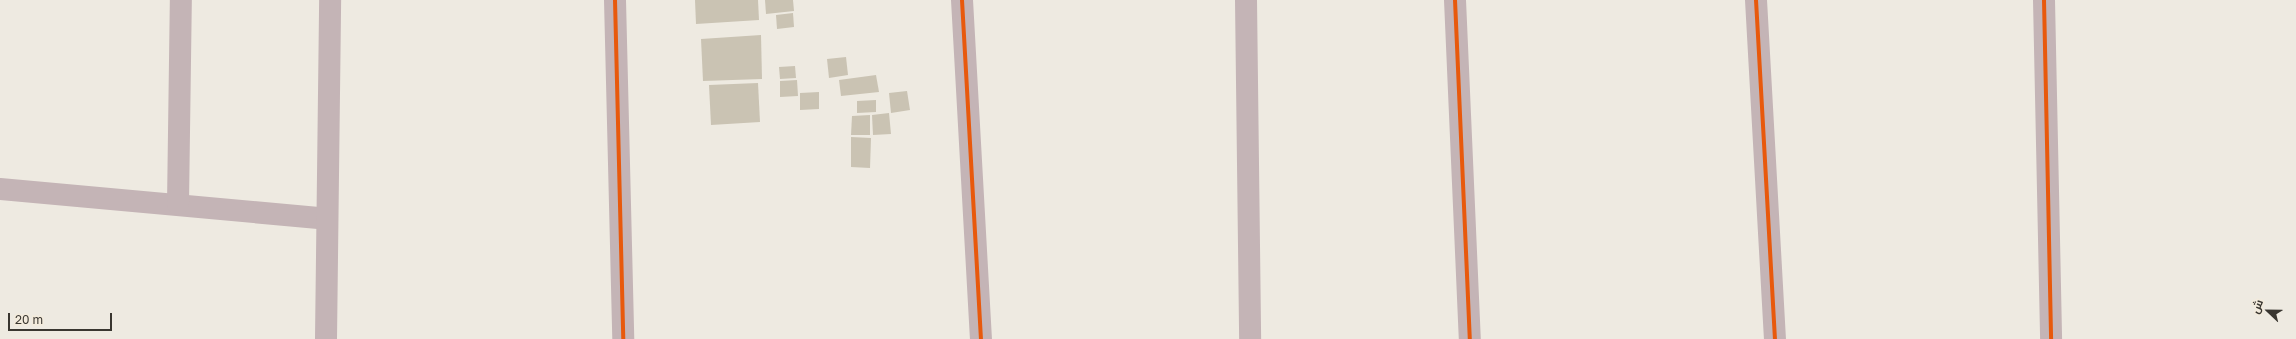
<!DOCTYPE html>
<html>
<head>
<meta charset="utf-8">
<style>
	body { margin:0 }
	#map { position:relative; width:2296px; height:339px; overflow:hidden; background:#eeeae1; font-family:"Golos Text",Cairo,sans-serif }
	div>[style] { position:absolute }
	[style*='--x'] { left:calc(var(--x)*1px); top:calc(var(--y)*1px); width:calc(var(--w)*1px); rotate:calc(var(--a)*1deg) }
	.building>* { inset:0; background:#cac3b3 }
	.minor>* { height:22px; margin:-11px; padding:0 11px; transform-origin:11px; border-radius:11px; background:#c4b4b6 }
	.cycleway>* { height:4px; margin:-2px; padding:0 2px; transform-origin:2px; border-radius:2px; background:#e8590c }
	span { translate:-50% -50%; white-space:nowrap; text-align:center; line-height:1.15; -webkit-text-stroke:4px #f3ebdc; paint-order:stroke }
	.north { position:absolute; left:2248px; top:291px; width:40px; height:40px; -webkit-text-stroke:3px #f3ebdc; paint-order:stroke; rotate:292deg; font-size:11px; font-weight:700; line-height:16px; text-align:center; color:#393630 }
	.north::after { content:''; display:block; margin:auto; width:14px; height:18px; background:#393630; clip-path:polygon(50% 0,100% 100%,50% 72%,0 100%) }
	.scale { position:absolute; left:8px; top:313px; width:104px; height:18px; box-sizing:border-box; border:2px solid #393630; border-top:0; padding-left:5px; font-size:12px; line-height:14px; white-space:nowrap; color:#393630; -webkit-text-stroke:3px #f3ebdc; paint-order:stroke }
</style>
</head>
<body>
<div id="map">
	<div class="building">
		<div style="clip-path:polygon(695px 0,758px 0,759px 20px,696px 24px)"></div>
		<div style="clip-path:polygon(765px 0,793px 0,794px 11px,766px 14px)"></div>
		<div style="clip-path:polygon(793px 13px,794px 27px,777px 29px,776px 15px)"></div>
		<div style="clip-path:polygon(761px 35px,762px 79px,703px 81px,701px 39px)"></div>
		<div style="clip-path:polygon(846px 57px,848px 75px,829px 78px,827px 59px)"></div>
		<div style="clip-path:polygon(795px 66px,796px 78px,780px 79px,779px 67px)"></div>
		<div style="clip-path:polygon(876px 75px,879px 92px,841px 96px,839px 80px)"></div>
		<div style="clip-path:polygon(797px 80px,798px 96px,780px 97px,780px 81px)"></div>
		<div style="clip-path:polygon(758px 83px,760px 122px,711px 125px,709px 85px)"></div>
		<div style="clip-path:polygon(907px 91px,910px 110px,891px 113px,889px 93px)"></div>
		<div style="clip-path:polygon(819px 92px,819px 109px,800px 110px,800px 93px)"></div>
		<div style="clip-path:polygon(876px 100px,876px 112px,857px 113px,857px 101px)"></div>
		<div style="clip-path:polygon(889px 113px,891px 134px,873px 135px,872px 115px)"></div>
		<div style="clip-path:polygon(870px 115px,870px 135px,851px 135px,852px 116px)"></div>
		<div style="clip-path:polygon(851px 137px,871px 138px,870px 168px,851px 167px)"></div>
	</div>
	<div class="minor">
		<div style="--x:615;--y:0;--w:339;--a:88.6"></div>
		<div style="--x:962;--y:0;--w:340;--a:86.8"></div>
		<div style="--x:1246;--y:0;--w:339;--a:89.3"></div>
		<div style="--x:1455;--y:0;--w:339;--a:87.5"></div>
		<div style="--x:1756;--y:0;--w:340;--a:86.8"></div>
		<div style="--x:2044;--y:0;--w:339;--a:88.8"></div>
		<div style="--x:0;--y:189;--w:328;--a:5.2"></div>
		<div style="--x:178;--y:204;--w:204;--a:-89.2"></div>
		<div style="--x:326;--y:339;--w:339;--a:-89.3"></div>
	</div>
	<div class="cycleway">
		<div style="--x:615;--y:0;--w:339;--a:88.6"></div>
		<div style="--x:962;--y:0;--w:340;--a:86.8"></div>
		<div style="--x:1455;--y:0;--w:339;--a:87.5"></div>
		<div style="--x:1756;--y:0;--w:340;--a:86.8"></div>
		<div style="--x:2044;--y:0;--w:339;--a:88.8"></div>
	</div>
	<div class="north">ش</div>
	<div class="scale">20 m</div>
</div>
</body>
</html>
